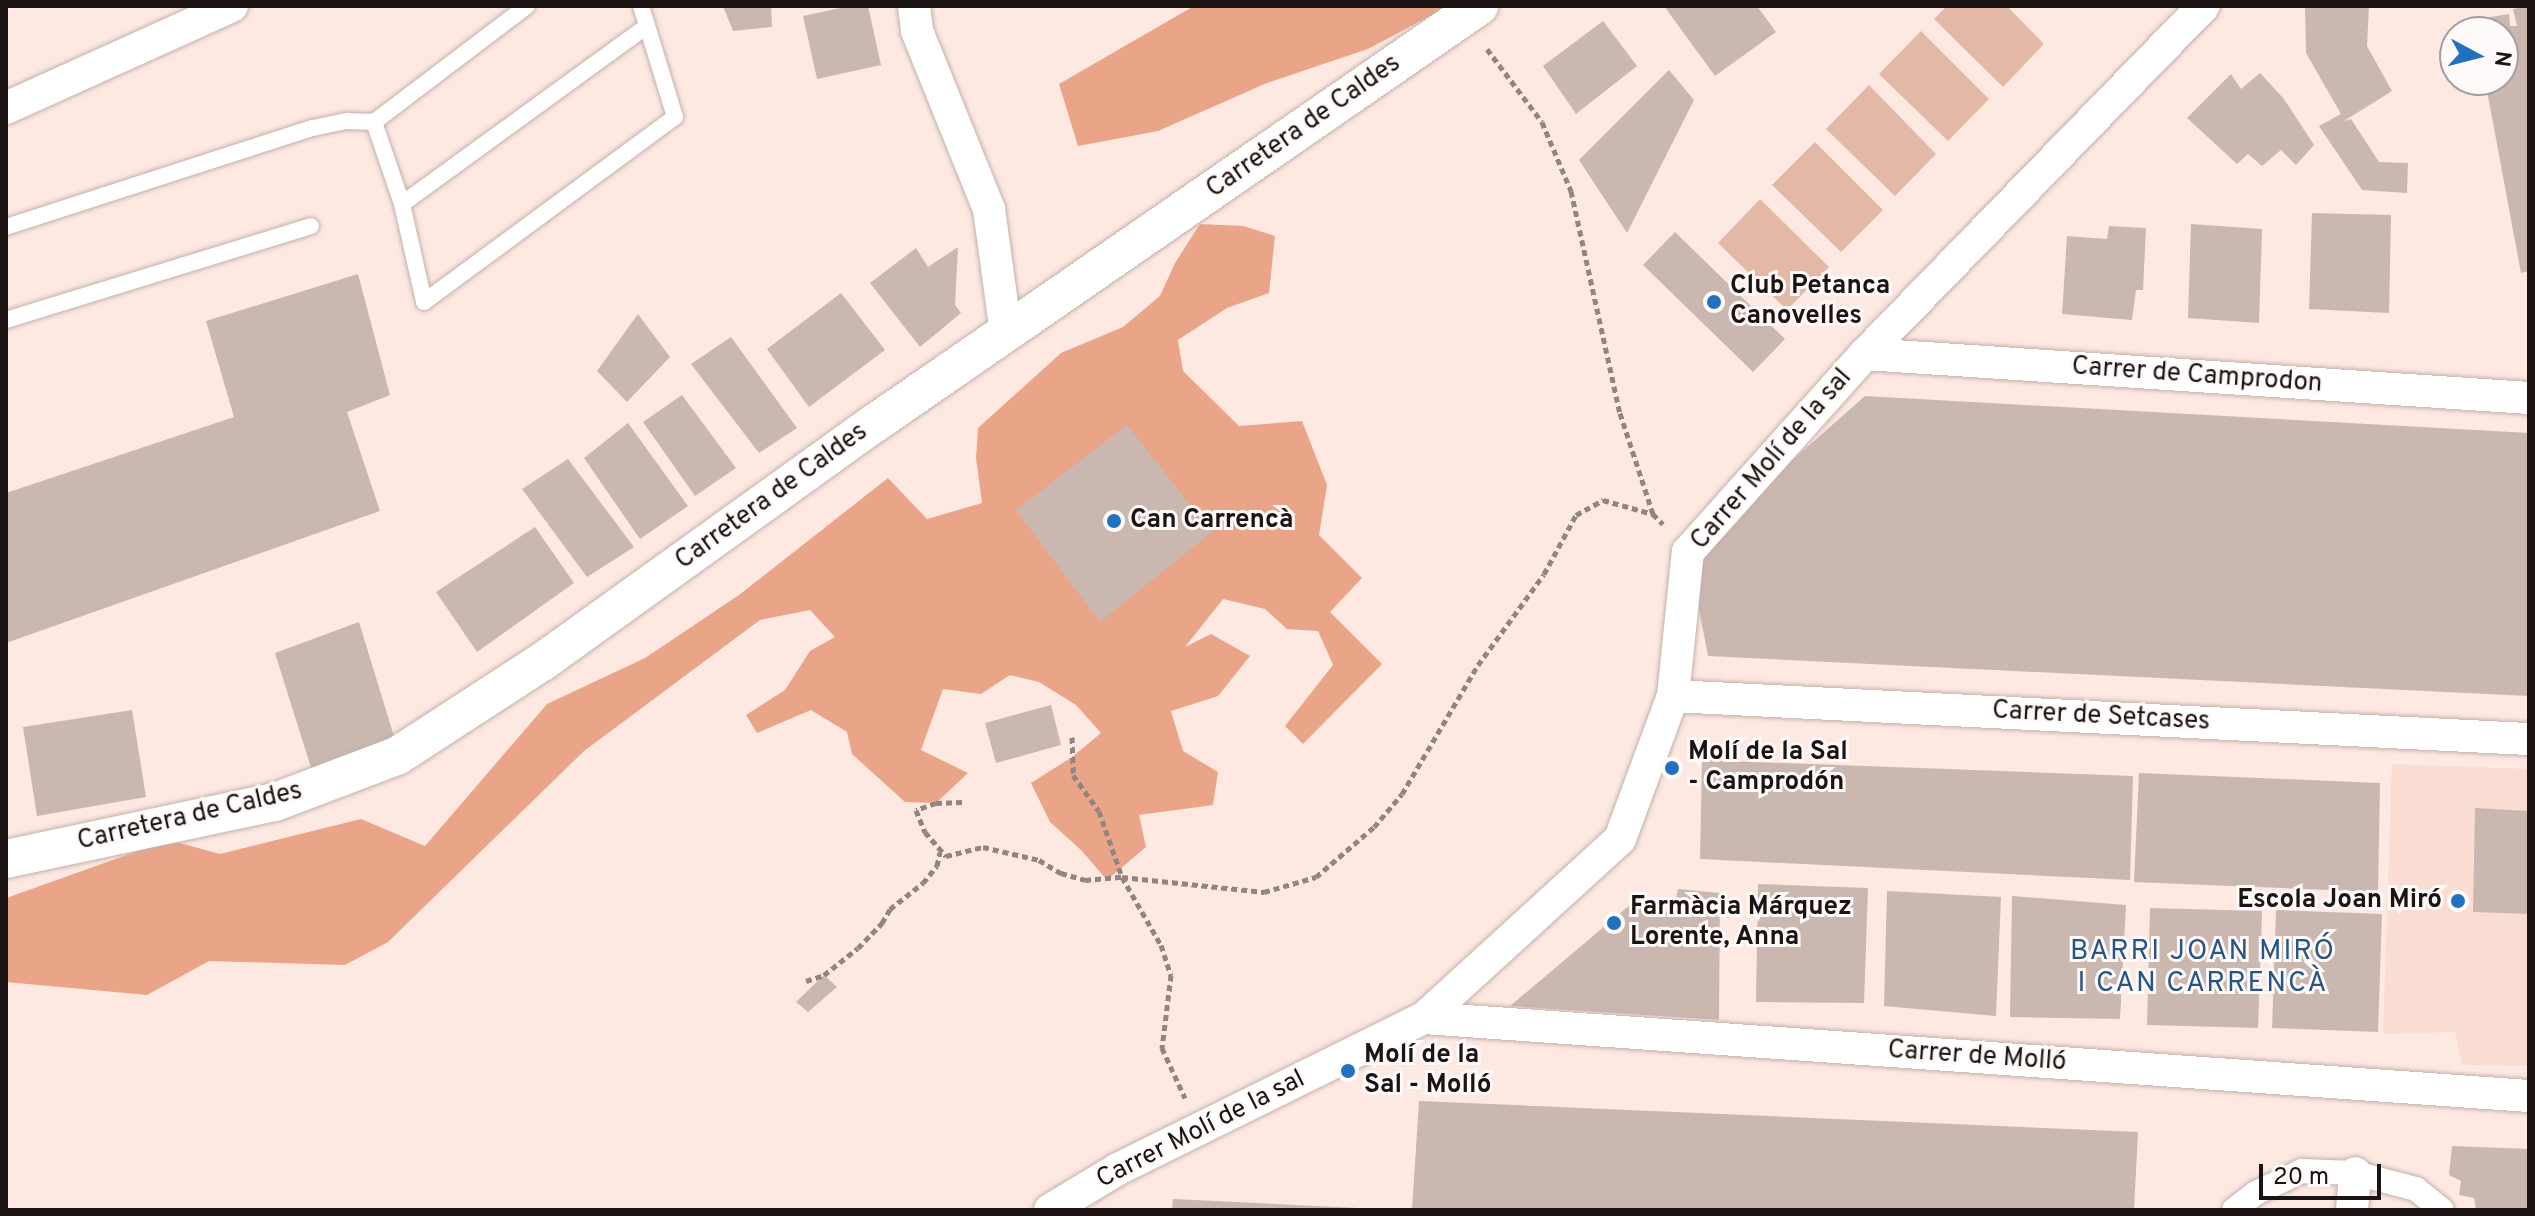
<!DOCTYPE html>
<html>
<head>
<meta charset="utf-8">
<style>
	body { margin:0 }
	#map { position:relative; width:2535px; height:1216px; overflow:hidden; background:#fde9e2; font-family:Overpass,sans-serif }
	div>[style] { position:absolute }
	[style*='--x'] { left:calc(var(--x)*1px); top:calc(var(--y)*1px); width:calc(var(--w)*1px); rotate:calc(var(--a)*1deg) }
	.built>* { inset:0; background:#f9ddd3 }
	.green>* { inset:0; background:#e3b8a7 }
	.forest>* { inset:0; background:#eaa488 }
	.building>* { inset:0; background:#cab7b0 }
	.path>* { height:5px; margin-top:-2.5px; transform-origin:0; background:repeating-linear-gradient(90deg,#92847f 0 6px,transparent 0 10px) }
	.roads { filter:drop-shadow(0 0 2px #c3b1aa) drop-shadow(0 0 2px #c3b1aa) }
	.service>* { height:16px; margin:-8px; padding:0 8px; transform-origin:8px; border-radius:8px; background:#fff }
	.pedestrian>* { height:24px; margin:-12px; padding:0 12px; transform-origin:12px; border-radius:12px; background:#fff }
	.minor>* { height:32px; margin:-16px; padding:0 16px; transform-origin:16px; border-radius:16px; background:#fff }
	.tertiary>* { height:38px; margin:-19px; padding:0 19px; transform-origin:19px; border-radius:19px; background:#fff }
	.dots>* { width:22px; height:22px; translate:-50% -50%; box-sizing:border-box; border:4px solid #fefaf9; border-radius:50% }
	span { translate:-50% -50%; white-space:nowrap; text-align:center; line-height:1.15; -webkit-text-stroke:6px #fefaf9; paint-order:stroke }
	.street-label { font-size:26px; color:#1b1412 }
	.poi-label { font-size:26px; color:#1b1412; font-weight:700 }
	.left { translate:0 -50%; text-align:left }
	.right { translate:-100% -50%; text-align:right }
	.neighbourhood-label { font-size:28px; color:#245488; letter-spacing:2px }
	.frame { position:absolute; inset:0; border:8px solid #1b1412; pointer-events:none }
	.north { position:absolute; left:2439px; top:16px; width:80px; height:80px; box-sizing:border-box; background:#fefaf9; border:2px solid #a39e9d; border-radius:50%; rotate:97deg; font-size:22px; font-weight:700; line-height:32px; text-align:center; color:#1b1412 }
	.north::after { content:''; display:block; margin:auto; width:28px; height:36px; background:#2271c0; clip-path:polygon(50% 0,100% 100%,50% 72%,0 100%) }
	.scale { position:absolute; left:2259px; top:1164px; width:122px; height:36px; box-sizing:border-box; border:4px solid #1b1412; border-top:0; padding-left:10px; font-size:24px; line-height:28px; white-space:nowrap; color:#1b1412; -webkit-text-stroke:6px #fefaf9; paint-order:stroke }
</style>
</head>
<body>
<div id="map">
	<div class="built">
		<div style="clip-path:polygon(2392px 764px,2529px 769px,2529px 1066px,2462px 1065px,2455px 1032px,2383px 1034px)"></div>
	</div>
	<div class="green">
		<div style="clip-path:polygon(1947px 6px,2007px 6px,2044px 44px,2003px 87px,1934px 19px)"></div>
		<div style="clip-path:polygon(1921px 31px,1989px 99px,1948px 141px,1879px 74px)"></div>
		<div style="clip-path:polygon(1869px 85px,1936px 154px,1895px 196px,1826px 129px)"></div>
		<div style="clip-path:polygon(1815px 142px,1883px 210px,1841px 252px,1772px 185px)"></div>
		<div style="clip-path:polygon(1760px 199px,1829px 267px,1787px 310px,1718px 243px)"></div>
	</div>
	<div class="forest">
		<div style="clip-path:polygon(1194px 6px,1449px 6px,1368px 49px,1267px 83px,1158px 131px,1078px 146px,1059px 84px)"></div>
		<div style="clip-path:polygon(1200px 224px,1243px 226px,1275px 236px,1269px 293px,1227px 308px,1178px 340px,1183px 371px,1239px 426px,1302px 421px,1327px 485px,1319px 535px,1362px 578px,1330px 612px,1382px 664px,1303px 744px,1285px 726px,1333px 665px,1318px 631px,1287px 629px,1265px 609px,1223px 599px,1185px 647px,1211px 634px,1250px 656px,1218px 696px,1171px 711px,1183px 751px,1218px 772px,1213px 805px,1139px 815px,1146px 847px,1107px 880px,1081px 850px,1050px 822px,1031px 783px,1072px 757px,1101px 733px,1076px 705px,1039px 682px,1010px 675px,981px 694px,943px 689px,921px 750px,968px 773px,936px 803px,905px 802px,852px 754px,847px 732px,811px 710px,757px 733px,746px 715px,785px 690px,810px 651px,835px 637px,810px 610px,760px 620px,584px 751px,388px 942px,345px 965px,209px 961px,147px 995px,6px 982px,6px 901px,9px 897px,169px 840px,220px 854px,361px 819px,425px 846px,547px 704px,645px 658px,739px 595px,888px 478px,927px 519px,982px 503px,976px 458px,978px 428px,1061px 353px,1123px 327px,1160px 296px,1175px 263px)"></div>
	</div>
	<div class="building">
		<div style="clip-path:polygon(723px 6px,771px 6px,772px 27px,733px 31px)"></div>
		<div style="clip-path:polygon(850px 6px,868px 6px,881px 65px,817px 79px,803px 16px)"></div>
		<div style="clip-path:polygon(1664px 6px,1757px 6px,1776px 32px,1715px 76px)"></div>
		<div style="clip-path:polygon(2305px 6px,2369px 6px,2367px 46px,2392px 91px,2344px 121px,2351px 119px,2379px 162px,2408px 163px,2407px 193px,2362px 190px,2319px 126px,2341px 114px,2306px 53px)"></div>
		<div style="clip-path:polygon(2529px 6px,2529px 271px,2521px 273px,2485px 80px,2503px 80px,2503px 32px,2476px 32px,2473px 20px,2509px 14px,2510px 26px,2517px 26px,2513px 9px)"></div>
		<div style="clip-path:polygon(1603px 21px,1637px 66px,1576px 114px,1543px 66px)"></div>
		<div style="clip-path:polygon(1669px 70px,1694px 100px,1627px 233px,1579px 160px)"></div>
		<div style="clip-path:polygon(2260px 73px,2284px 99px,2314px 145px,2296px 165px,2281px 150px,2262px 166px,2248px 154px,2237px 164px,2187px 118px,2231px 74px,2241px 89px)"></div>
		<div style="clip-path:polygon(2312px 213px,2391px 215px,2389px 313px,2309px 309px)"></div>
		<div style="clip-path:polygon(2191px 224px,2262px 229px,2259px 323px,2188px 318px)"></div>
		<div style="clip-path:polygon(2109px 226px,2146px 228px,2143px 290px,2136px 290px,2132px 320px,2062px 314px,2067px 236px,2107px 239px)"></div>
		<div style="clip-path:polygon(1675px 232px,1785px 339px,1753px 372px,1643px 265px)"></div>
		<div style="clip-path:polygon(958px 247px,955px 305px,961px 313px,920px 347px,870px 283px,916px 248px,928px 267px)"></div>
		<div style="clip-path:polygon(358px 274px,390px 395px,347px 412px,380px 511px,6px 643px,6px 493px,234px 417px,206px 321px)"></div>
		<div style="clip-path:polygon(841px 293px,885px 350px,809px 407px,767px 349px)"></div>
		<div style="clip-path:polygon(638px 314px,670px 357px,627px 402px,597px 371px)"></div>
		<div style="clip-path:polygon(731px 337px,797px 428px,759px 453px,691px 364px)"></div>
		<div style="clip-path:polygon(682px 395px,736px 468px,695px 496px,643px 422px)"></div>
		<div style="clip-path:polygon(1865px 396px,2529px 433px,2529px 696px,1708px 656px,1688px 552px)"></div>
		<div style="clip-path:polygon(628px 423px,688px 506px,640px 539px,584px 458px)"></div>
		<div style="clip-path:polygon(1127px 425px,1212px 532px,1100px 622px,1016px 510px)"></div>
		<div style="clip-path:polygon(568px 459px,634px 547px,587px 577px,522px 489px)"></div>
		<div style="clip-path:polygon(535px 527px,574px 583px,477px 652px,436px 592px)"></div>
		<div style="clip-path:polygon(359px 622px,396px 743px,312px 771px,275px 653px)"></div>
		<div style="clip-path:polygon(1051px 705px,1061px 745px,996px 763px,985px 723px)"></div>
		<div style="clip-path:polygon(132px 710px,146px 797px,37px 816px,23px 727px)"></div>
		<div style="clip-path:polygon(1702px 760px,2133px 776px,2130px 880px,1700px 859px)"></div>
		<div style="clip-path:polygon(2139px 773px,2380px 783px,2378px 892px,2134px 882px)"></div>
		<div style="clip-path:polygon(2475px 808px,2529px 811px,2529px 914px,2473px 912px)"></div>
		<div style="clip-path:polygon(1758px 884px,1868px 888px,1864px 1003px,1756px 1002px)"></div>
		<div style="clip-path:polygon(1678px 889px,1720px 893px,1719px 1020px,1510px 1006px,1631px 904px,1673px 913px)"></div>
		<div style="clip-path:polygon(1887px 891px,2001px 897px,1996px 1016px,1884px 1006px)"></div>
		<div style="clip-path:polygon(2012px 896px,2126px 905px,2120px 1019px,2010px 1017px)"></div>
		<div style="clip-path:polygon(2150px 908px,2262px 911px,2258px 1028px,2147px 1025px)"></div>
		<div style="clip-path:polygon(2276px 910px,2382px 914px,2378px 1032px,2272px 1028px)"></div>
		<div style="clip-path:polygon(824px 975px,837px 987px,808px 1012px,796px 1002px)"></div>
		<div style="clip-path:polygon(1419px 1101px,2138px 1132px,2134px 1210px,1412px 1210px)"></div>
		<div style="clip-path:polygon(2452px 1146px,2529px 1149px,2529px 1210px,2476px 1210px,2474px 1198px,2459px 1195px,2461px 1181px,2449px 1175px)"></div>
		<div style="clip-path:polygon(1173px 1199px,1358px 1208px,1358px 1210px,1172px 1210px)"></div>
	</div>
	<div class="path">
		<div style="--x:1487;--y:49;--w:91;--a:53"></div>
		<div style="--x:1542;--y:122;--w:75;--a:67.2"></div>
		<div style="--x:1571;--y:191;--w:227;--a:77.6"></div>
		<div style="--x:1620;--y:413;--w:106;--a:71.9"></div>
		<div style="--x:1653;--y:514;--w:14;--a:45"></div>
		<div style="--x:1072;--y:737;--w:38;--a:88"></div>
		<div style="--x:1073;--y:775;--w:44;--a:54.2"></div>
		<div style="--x:1099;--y:811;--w:70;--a:70.8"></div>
		<div style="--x:1122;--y:877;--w:143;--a:6"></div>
		<div style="--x:1264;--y:892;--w:54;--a:-16.1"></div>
		<div style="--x:1316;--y:877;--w:77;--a:-40.8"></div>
		<div style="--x:1374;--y:827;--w:43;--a:-49.7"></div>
		<div style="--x:1402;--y:794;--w:150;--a:-59.5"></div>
		<div style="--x:1478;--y:665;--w:112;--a:-54"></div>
		<div style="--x:1544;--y:574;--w:67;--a:-61.5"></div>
		<div style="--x:1576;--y:515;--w:31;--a:-29"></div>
		<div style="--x:1603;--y:500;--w:52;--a:15.6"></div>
		<div style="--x:962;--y:802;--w:26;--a:178"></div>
		<div style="--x:936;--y:803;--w:21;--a:161"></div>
		<div style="--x:916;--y:810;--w:24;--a:68"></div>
		<div style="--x:925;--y:832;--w:32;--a:49"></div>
		<div style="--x:946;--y:856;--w:38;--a:-14"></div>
		<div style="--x:983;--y:847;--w:57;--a:13.1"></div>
		<div style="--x:1039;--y:860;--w:26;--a:31"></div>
		<div style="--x:1061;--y:873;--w:25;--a:16"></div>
		<div style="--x:1085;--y:880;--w:37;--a:-5"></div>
		<div style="--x:1122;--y:877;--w:78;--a:60.2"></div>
		<div style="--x:1161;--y:945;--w:32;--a:72"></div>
		<div style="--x:1171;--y:975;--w:74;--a:97"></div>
		<div style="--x:1162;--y:1048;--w:55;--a:65.3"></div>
		<div style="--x:806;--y:981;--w:19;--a:-18"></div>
		<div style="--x:824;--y:975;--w:43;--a:-38.5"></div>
		<div style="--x:858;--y:948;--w:35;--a:-46"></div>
		<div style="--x:882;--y:923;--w:16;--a:-60"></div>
		<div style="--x:890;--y:909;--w:42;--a:-38.2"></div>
		<div style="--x:923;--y:883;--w:22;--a:-51"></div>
		<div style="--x:937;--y:866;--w:14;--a:-78"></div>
	</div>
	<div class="roads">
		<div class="service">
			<div style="--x:374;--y:122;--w:87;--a:71.1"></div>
			<div style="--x:402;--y:204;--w:100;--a:77.3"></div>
			<div style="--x:424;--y:302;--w:312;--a:-36.4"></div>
			<div style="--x:675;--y:117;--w:116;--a:-107"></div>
			<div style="--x:402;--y:204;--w:303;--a:-36"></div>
			<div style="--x:6;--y:227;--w:323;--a:-17.9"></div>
			<div style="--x:313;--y:128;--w:35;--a:-12"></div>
			<div style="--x:347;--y:121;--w:27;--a:2"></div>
			<div style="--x:374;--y:122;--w:192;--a:-37.2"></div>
			<div style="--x:6;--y:320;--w:319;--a:-17.1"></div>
		</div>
		<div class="pedestrian">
			<div style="--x:2234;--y:1210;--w:28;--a:-38"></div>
			<div style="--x:2256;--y:1193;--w:51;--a:-25.6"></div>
			<div style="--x:2302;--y:1171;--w:53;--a:2.2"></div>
			<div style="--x:2355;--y:1173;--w:63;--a:14.7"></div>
			<div style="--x:2416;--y:1189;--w:33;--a:39"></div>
		</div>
		<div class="minor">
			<div style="--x:914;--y:6;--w:25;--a:83"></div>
			<div style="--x:917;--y:31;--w:192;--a:68"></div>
			<div style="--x:989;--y:209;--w:125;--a:82.2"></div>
			<div style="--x:6;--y:108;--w:248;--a:-24.3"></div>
			<div style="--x:1865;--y:354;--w:665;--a:3.79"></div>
			<div style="--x:1673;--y:696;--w:857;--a:2.88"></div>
			<div style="--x:1424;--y:1018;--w:1108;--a:4.04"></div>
			<div style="--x:1050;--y:1210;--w:79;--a:-31.1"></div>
			<div style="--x:1118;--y:1169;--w:341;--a:-26.3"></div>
			<div style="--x:1424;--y:1018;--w:265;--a:-42.4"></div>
			<div style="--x:1620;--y:839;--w:153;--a:-69.7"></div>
			<div style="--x:1673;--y:696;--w:145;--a:-84.1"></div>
			<div style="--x:1688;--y:552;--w:266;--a:-48.2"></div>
			<div style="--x:1865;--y:354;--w:486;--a:-45.8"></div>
			<div style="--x:2352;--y:1210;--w:37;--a:-85"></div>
		</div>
		<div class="tertiary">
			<div style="--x:6;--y:859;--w:275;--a:-12"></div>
			<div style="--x:275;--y:802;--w:130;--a:-20.7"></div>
			<div style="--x:397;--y:756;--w:173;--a:-33"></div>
			<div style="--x:542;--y:662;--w:410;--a:-35.7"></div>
			<div style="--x:875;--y:423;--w:734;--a:-34.62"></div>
		</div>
	</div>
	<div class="dots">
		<div style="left:1714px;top:302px;background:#2271c0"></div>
		<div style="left:1114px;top:521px;background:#2271c0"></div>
		<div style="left:1672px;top:768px;background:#2271c0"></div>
		<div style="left:2458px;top:901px;background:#2271c0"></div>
		<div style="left:1614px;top:923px;background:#2271c0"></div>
		<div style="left:1348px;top:1071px;background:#2271c0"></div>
	</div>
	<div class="street-label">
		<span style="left:1304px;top:127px;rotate:-35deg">Carretera de Caldes</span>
		<span style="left:2197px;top:376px;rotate:4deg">Carrer de Camprodon</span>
		<span style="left:1772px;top:460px;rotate:-49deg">Carrer Molí de la sal</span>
		<span style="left:772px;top:497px;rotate:-36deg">Carretera de Caldes</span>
		<span style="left:2101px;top:717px;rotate:3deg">Carrer de Setcases</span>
		<span style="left:190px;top:817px;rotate:-13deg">Carretera de Caldes</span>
		<span style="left:1977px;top:1057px;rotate:4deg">Carrer de Molló</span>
		<span style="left:1201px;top:1130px;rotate:-27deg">Carrer Molí de la sal</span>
	</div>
	<div class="poi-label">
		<span class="left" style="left:1730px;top:302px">Club Petanca<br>Canovelles</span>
		<span class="left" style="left:1130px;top:521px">Can Carrencà</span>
		<span class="left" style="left:1688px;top:768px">Molí de la Sal<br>- Camprodón</span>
		<span class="right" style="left:2442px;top:901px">Escola Joan Miró</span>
		<span class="left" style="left:1630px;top:923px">Farmàcia Márquez<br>Lorente, Anna</span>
		<span class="left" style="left:1364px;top:1071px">Molí de la<br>Sal - Molló</span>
	</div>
	<div class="neighbourhood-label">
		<span style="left:2203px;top:968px">BARRI JOAN MIRÓ<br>I CAN CARRENCÀ</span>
	</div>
	<div class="frame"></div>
	<div class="north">N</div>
	<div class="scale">20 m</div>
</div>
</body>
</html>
